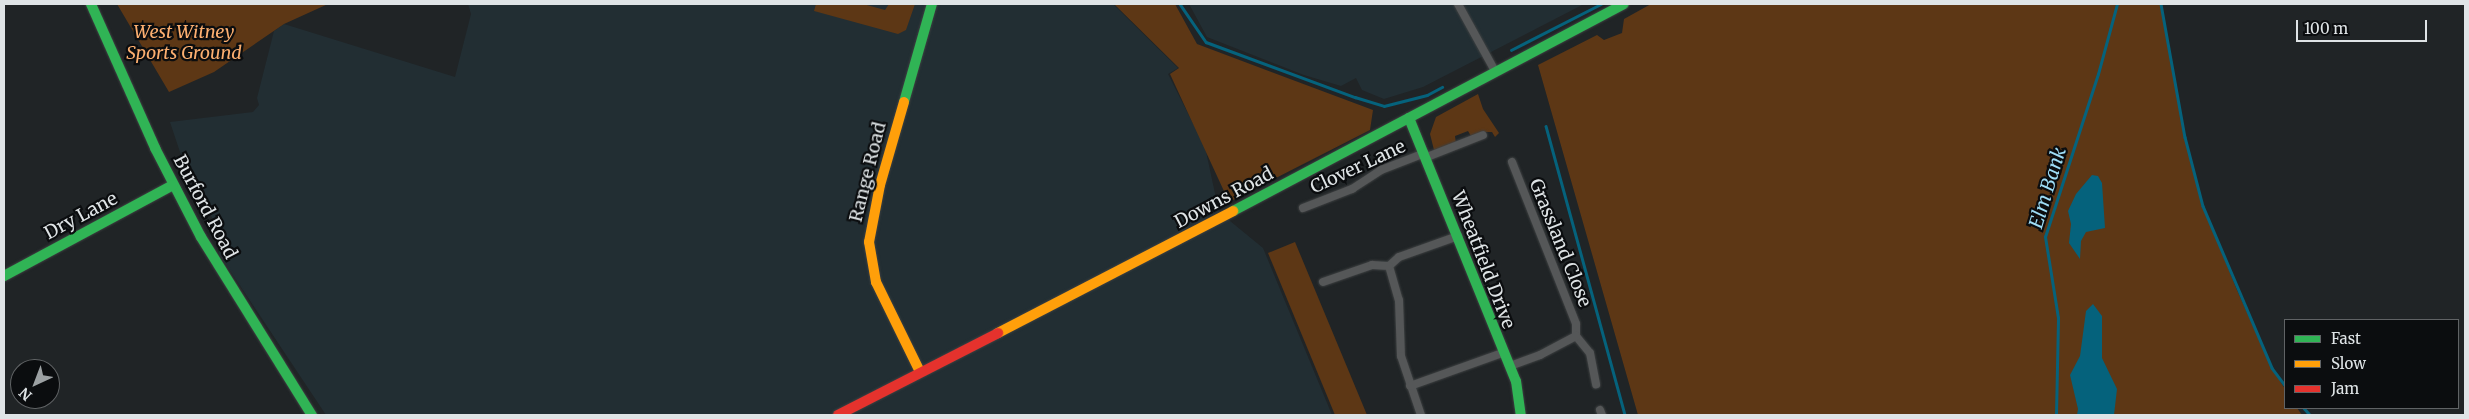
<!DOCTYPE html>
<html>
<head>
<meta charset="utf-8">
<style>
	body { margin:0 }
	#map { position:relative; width:2469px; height:419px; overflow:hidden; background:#202426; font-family:Merriweather,serif }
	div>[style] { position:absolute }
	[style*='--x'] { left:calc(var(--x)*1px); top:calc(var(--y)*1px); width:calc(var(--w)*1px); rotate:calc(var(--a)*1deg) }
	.built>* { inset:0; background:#222e33 }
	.green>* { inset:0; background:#5d3715 }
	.water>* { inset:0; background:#05627c }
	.stream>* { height:2.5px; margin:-1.25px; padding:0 1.25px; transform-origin:1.25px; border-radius:1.25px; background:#05627c }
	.roads { filter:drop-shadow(0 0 1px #3d4041) drop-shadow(0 0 1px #3d4041) }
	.street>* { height:8px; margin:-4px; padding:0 4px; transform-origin:4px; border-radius:4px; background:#555758 }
	.fast>* { height:10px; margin:-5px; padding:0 5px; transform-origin:5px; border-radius:5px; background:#30b455 }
	.slow>* { height:10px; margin:-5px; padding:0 5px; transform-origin:5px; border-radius:5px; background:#ff9f0a }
	.jam>* { height:10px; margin:-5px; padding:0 5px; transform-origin:5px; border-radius:5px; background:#e5322d }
	span { translate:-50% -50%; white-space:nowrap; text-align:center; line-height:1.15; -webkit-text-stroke:4.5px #0b0d0f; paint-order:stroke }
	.park-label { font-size:18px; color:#fcaf70; font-style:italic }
	.street-label { font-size:18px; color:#dfe4e6 }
	.water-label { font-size:19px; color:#9eddf6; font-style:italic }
	.frame { position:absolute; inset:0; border:5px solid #dfe4e6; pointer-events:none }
	.legend { position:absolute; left:2284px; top:319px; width:175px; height:90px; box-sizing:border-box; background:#0b0d0f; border:1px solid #606365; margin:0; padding:6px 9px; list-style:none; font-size:15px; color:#dfe4e6 }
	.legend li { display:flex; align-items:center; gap:10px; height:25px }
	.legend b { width:25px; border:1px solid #606365 }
	.north { position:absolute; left:10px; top:359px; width:50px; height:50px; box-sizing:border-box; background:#0b0d0f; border:1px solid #606365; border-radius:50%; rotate:223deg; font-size:14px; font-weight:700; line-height:20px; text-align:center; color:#dfe4e6 }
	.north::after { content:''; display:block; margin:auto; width:18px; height:22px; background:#9ca1a3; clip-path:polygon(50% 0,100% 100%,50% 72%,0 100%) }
	.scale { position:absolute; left:2296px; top:20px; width:131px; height:22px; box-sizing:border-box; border:2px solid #dfe4e6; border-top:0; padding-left:6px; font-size:15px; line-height:18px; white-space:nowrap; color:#dfe4e6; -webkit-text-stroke:4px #0b0d0f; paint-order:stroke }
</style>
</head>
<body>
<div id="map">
	<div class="built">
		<div style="clip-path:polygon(468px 4px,1113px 4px,1178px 68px,1168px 74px,1205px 147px,1219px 212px,1263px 248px,1332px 415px,326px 415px,219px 254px,219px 232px,180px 152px,170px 122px,253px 112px,259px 105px,257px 98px,274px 31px,284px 24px,455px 77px,471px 14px)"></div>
		<div style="clip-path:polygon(1189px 4px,1584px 4px,1423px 87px,1384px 99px,1362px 90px,1356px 78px,1341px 86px,1304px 75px,1207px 37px)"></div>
	</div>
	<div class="green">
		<div style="clip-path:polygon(117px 4px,328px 4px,284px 24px,214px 72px,169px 92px)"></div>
		<div style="clip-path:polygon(816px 4px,863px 4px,885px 10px,889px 4px,915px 4px,906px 30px,898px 34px,814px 11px)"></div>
		<div style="clip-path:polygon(1114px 4px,1175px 4px,1197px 44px,1373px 110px,1370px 130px,1229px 202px,1170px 74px,1179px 68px)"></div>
		<div style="clip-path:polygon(1651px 4px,2161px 4px,2185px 137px,2203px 206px,2237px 290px,2272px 368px,2285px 389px,2285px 408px,2297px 408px,2302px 415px,1638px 415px,1538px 65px,1597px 35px,1604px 40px,1622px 33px,1624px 19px)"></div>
		<div style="clip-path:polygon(1478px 94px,1483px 109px,1499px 133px,1495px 137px,1492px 132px,1484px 132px,1472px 138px,1468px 131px,1455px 136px,1456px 144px,1434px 150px,1430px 134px,1436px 117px)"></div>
		<div style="clip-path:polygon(1295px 242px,1367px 415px,1335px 415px,1268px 253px)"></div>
	</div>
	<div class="water">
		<div style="clip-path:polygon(2092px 175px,2098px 176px,2102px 183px,2105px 228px,2086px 232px,2081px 241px,2080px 259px,2069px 243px,2071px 224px,2068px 211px,2076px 194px)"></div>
		<div style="clip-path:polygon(2093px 304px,2102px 316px,2102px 358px,2117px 389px,2114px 415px,2077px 415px,2078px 409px,2070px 375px,2080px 356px,2086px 311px)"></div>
	</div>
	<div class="stream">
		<div style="--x:1180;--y:4;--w:46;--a:55.6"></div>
		<div style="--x:1206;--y:42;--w:159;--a:20.3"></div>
		<div style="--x:1355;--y:97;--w:30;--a:17"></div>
		<div style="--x:1384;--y:106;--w:44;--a:-14.3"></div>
		<div style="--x:1427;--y:95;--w:17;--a:-28"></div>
		<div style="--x:2161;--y:4;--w:135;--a:79.8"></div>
		<div style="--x:2185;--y:137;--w:71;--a:75.4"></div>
		<div style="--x:2203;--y:206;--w:176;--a:66.9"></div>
		<div style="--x:2272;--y:368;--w:21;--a:53"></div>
		<div style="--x:1511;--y:50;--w:101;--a:-27.1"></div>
		<div style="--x:1546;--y:126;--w:300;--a:74.7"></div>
		<div style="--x:2304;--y:408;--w:9;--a:49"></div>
		<div style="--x:2056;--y:415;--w:97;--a:-88.8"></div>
		<div style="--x:2058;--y:318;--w:82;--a:-99.1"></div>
		<div style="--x:2045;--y:237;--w:171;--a:-72"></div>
		<div style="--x:2098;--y:74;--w:73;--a:-74.8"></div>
	</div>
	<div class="roads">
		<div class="street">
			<div style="--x:1458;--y:4;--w:77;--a:61.1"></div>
			<div style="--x:1427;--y:157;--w:60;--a:-21.4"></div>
			<div style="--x:1512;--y:162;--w:174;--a:68.4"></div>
			<div style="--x:1576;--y:324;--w:12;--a:90"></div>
			<div style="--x:1576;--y:336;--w:22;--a:51"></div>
			<div style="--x:1590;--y:353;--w:32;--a:79"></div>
			<div style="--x:1303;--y:208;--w:53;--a:-21.2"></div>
			<div style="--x:1352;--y:189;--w:35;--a:-33"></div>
			<div style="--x:1381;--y:170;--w:47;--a:-21.1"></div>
			<div style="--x:1389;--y:266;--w:35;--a:74"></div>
			<div style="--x:1399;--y:300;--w:56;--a:88"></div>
			<div style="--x:1401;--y:356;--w:62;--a:71.3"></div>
			<div style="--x:1389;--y:266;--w:13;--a:-42"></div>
			<div style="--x:1399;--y:257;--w:63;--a:-19.6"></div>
			<div style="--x:1323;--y:282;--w:52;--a:-19.1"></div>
			<div style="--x:1372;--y:265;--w:17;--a:3"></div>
			<div style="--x:1510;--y:366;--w:32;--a:-20"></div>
			<div style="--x:1540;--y:355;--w:41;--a:-27.8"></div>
			<div style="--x:1410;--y:386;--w:98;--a:-19.7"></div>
			<div style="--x:1600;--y:410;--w:5;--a:68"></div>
		</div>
		<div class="fast">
			<div style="--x:91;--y:4;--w:158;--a:66"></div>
			<div style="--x:155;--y:148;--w:100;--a:62.7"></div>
			<div style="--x:201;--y:237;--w:210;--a:58.1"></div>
			<div style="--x:904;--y:102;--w:102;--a:-74.1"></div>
			<div style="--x:1409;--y:118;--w:284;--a:67.9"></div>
			<div style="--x:1516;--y:381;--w:34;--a:82"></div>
			<div style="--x:1233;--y:211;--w:442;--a:-27.9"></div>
			<div style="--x:4;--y:276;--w:192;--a:-28.3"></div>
		</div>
		<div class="slow">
			<div style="--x:904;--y:102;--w:86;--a:106.1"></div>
			<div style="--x:880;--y:185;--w:58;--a:100.9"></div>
			<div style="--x:869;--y:242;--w:41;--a:80.1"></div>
			<div style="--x:876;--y:282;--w:100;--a:63.9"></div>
			<div style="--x:998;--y:333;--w:265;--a:-27.4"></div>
		</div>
		<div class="jam">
			<div style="--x:838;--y:415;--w:180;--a:-27.1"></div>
		</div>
	</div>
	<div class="park-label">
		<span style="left:184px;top:43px">West Witney<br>Sports Ground</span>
	</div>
	<div class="street-label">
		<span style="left:1358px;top:167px;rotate:-25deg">Clover Lane</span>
		<span style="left:868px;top:172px;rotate:-76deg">Range Road</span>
		<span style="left:1224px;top:198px;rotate:-28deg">Downs Road</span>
		<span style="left:205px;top:207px;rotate:62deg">Burford Road</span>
		<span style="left:81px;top:216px;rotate:-28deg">Dry Lane</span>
		<span style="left:1560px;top:243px;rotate:68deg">Grassland Close</span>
		<span style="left:1483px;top:260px;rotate:69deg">Wheatfield Drive</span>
	</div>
	<div class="water-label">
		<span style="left:2048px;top:188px;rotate:-73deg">Elm Bank</span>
	</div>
	<div class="frame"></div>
	<ul class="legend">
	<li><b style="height:6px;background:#30b455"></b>Fast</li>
	<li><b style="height:6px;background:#ff9f0a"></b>Slow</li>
	<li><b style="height:6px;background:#e5322d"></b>Jam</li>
	</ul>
	<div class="north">N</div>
	<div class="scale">100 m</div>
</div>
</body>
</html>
